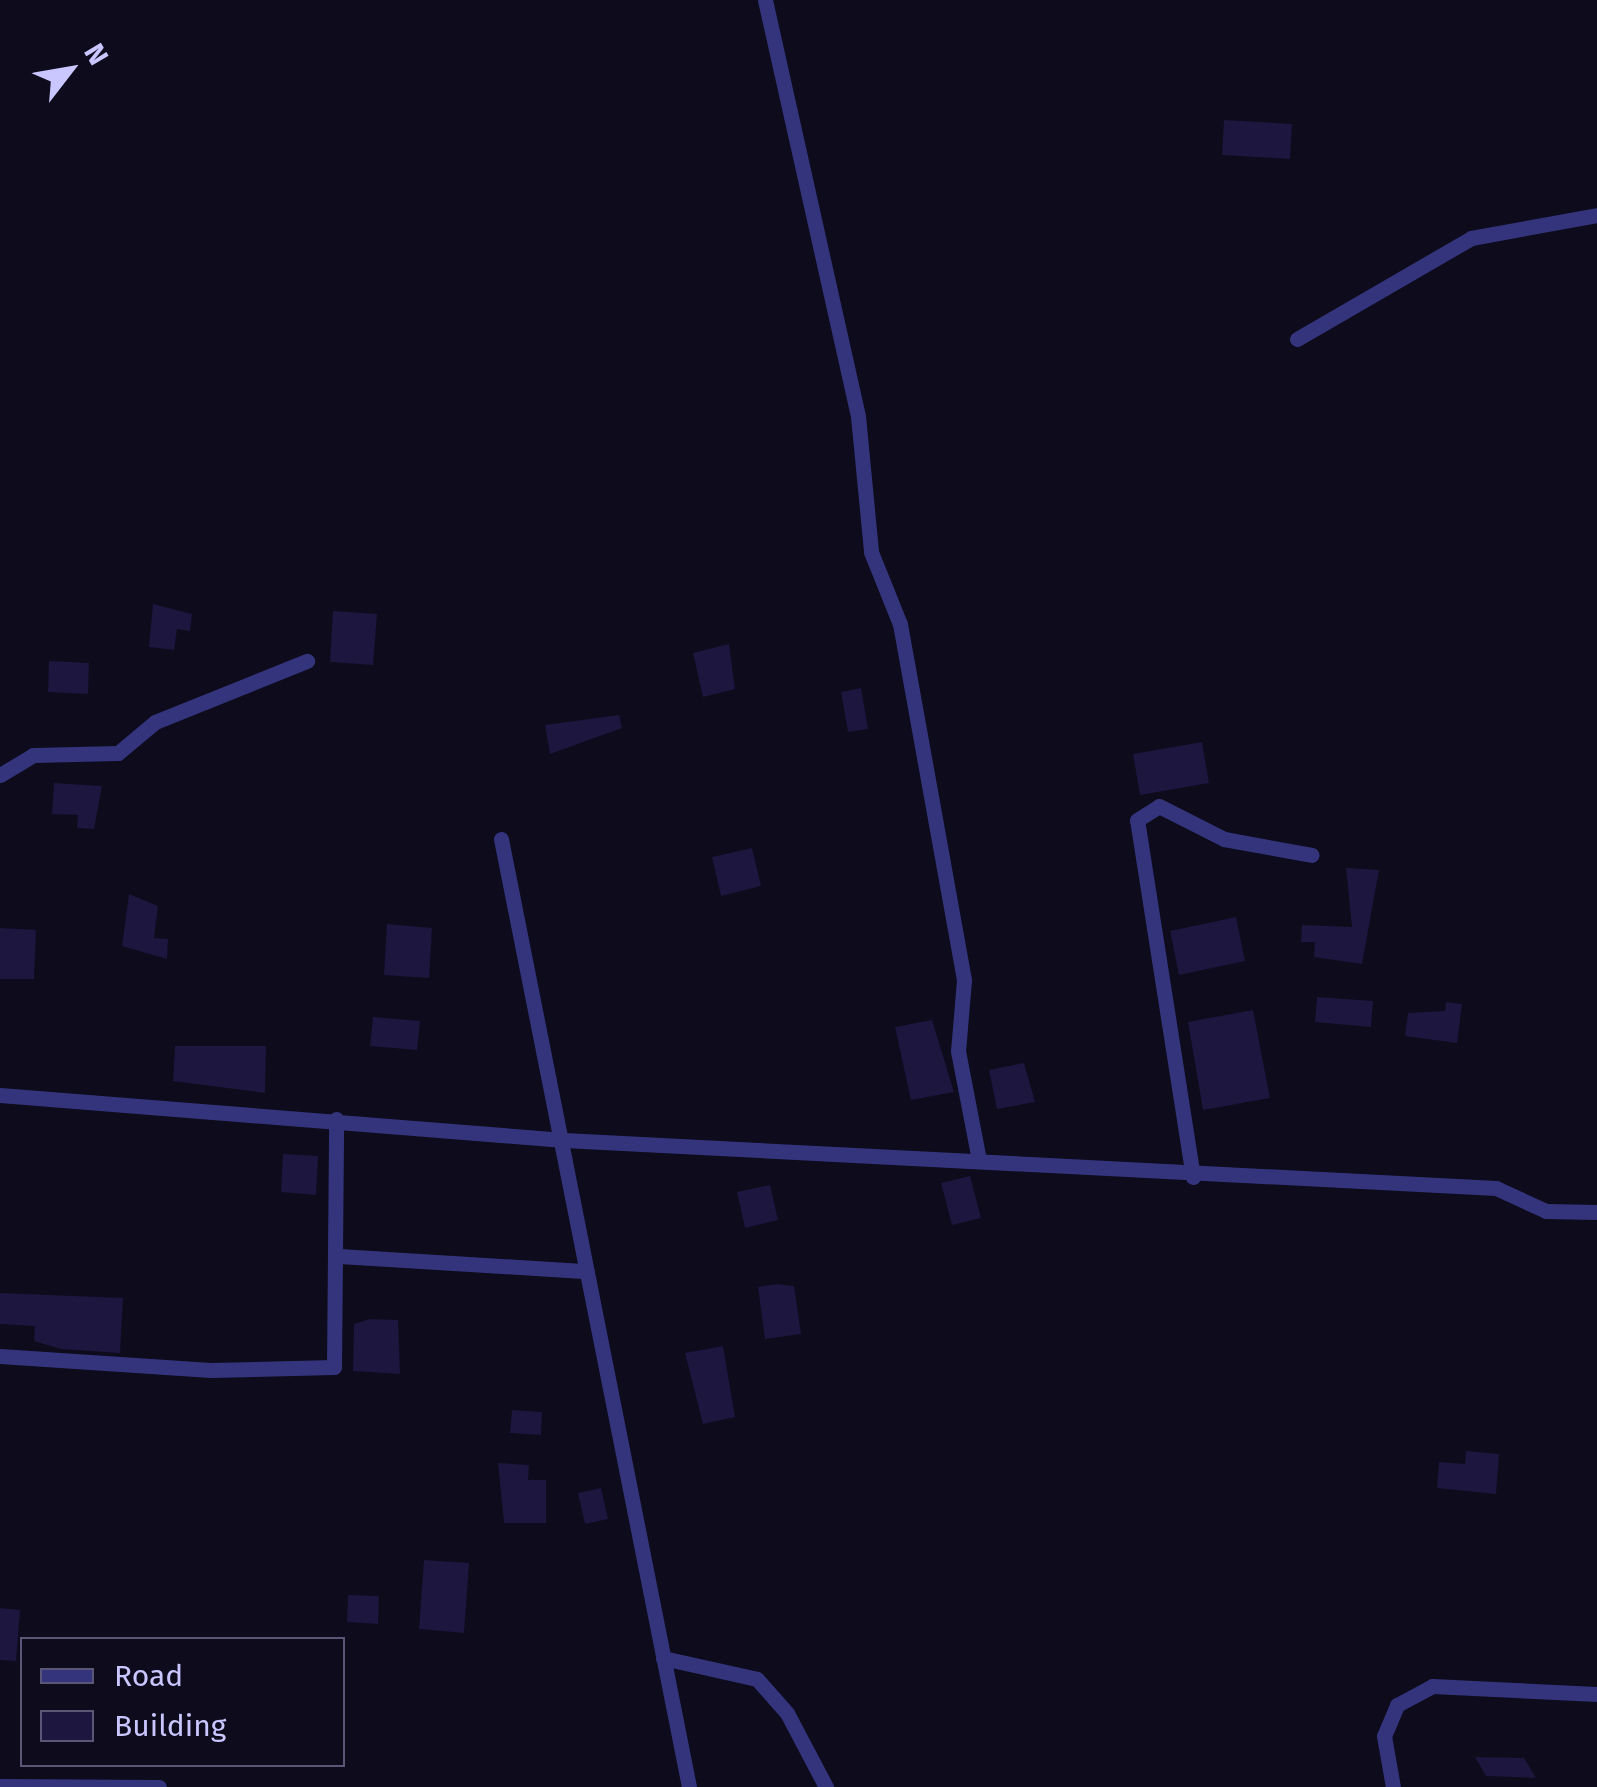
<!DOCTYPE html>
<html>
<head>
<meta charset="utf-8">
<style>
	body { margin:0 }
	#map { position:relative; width:1597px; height:1787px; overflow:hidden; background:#0d0b1c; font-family:"Fira Sans",sans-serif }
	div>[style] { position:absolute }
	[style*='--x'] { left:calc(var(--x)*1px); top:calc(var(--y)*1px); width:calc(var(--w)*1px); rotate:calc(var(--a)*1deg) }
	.building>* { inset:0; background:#1d163e }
	.street>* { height:15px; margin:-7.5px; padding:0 7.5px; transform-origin:7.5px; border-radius:7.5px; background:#34347d }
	span { translate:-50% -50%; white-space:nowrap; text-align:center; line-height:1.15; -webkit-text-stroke:10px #0d0b1c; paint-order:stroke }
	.legend { position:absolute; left:20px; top:1637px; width:325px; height:130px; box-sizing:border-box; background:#0d0b1c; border:2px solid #595677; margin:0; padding:12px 18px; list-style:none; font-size:30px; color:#cac6ff }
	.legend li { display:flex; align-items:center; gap:20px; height:50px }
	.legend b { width:50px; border:2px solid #595677 }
	.north { position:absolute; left:20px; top:20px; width:100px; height:100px; -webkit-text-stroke:8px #0d0b1c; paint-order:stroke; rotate:59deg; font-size:28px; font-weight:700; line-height:40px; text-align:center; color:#cac6ff }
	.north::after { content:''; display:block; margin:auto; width:35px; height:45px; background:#cac6ff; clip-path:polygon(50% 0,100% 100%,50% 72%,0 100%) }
</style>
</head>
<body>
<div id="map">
	<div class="building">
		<div style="clip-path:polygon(1224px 120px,1292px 124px,1290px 159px,1222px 155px)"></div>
		<div style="clip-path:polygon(153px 604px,192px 614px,190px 631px,177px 629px,174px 650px,149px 647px)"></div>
		<div style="clip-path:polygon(333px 611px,377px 614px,373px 665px,330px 662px)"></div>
		<div style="clip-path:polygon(729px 644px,735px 689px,703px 697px,693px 653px)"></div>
		<div style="clip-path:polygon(49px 661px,89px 663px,88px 694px,48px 692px)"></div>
		<div style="clip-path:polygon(861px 688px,868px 729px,848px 732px,841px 692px)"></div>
		<div style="clip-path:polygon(619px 715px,622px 728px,550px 754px,545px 725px)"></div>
		<div style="clip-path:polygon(1202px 742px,1209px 783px,1140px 795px,1133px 754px)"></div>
		<div style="clip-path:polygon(54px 783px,102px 786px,94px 829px,77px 828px,78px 815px,52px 814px)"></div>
		<div style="clip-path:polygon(752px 848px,761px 886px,721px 896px,712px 857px)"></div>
		<div style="clip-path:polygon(1346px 868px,1379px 870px,1362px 964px,1314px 957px,1315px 942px,1301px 942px,1302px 925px,1352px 927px)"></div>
		<div style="clip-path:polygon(129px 894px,158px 906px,154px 938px,168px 939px,167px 959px,122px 946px)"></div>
		<div style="clip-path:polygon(1236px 917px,1245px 961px,1179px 975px,1170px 931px)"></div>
		<div style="clip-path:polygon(387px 924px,432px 928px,429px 978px,384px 975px)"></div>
		<div style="clip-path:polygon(0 928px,36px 930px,34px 979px,0 979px)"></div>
		<div style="clip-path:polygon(1317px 997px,1373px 1001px,1371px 1027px,1315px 1022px)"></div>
		<div style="clip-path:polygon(1446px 1002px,1462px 1004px,1457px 1043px,1405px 1036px,1408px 1013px,1445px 1011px)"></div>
		<div style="clip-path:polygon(1253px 1010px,1270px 1098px,1203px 1110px,1188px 1022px)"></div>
		<div style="clip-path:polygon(373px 1017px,420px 1021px,417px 1050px,370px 1046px)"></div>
		<div style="clip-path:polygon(932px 1020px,954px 1092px,911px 1100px,895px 1027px)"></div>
		<div style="clip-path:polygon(175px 1046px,266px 1046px,265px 1093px,173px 1081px)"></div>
		<div style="clip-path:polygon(1024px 1063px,1035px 1102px,997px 1109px,989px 1070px)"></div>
		<div style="clip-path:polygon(283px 1154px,318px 1156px,316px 1195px,281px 1192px)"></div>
		<div style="clip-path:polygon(970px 1176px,981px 1218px,952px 1225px,941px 1183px)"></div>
		<div style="clip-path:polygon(770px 1185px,778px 1220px,745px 1228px,737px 1192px)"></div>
		<div style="clip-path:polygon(777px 1284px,794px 1286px,801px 1334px,765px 1339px,758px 1287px)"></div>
		<div style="clip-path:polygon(0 1293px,123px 1298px,120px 1353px,61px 1349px,34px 1341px,35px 1326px,0 1324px)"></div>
		<div style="clip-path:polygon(370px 1319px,398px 1320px,400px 1374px,353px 1371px,354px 1324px)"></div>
		<div style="clip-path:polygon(723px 1346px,735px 1417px,703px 1424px,685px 1353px)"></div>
		<div style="clip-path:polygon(512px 1410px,542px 1412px,541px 1435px,510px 1433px)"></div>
		<div style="clip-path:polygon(1466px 1451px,1499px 1454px,1496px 1494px,1437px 1488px,1439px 1462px,1465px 1464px)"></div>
		<div style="clip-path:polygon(498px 1463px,529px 1465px,528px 1480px,546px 1480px,546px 1523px,504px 1523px)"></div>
		<div style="clip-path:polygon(601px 1488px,608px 1519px,585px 1524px,578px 1493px)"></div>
		<div style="clip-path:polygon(424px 1560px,469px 1563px,464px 1633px,419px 1629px)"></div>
		<div style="clip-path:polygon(348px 1595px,379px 1596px,378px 1624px,347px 1622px)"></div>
		<div style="clip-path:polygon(0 1608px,20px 1610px,16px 1661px,0 1660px)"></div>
		<div style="clip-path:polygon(1475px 1757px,1524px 1758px,1536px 1778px,1486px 1776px)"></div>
	</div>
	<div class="street">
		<div style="--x:765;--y:0;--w:426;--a:77.4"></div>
		<div style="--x:858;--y:416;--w:137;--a:84.5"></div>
		<div style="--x:871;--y:552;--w:78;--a:68.1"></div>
		<div style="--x:900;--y:624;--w:362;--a:79.8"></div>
		<div style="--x:964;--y:980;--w:71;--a:94.8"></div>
		<div style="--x:958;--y:1051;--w:111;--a:79.1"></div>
		<div style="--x:1297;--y:339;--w:201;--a:-30.1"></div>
		<div style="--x:1471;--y:238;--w:128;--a:-10.3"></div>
		<div style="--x:0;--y:775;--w:39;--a:-31"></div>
		<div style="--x:33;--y:755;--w:85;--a:-1.3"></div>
		<div style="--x:118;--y:753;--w:48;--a:-40"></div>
		<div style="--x:155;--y:722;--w:164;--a:-21.9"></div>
		<div style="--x:501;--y:839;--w:966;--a:78.78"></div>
		<div style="--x:0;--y:1095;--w:566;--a:4.56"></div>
		<div style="--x:564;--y:1140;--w:933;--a:2.95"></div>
		<div style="--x:1496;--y:1188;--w:55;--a:24.7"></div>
		<div style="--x:1546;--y:1211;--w:51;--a:1.1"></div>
		<div style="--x:1193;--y:1177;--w:361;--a:-98.9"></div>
		<div style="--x:1137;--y:820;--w:26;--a:-32"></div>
		<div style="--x:1159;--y:806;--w:73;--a:26.9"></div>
		<div style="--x:1224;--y:839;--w:89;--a:10.3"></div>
		<div style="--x:339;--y:1256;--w:248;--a:3.5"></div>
		<div style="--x:0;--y:1356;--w:211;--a:3.8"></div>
		<div style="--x:211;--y:1370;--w:123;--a:-1.4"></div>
		<div style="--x:334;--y:1367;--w:248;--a:-89.5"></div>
		<div style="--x:663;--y:1658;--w:96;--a:12.6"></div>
		<div style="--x:757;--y:1679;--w:45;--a:48.6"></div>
		<div style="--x:787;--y:1713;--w:84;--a:62.2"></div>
		<div style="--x:0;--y:1786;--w:159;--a:0.4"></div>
		<div style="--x:1393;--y:1787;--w:52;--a:-100"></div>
		<div style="--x:1384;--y:1736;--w:34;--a:-67"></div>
		<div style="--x:1397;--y:1705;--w:40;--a:-28"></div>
		<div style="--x:1432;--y:1686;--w:165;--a:2.8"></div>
	</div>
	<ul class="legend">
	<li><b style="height:12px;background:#34347d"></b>Road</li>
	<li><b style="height:28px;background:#1d163e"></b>Building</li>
	</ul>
	<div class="north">N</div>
</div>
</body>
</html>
